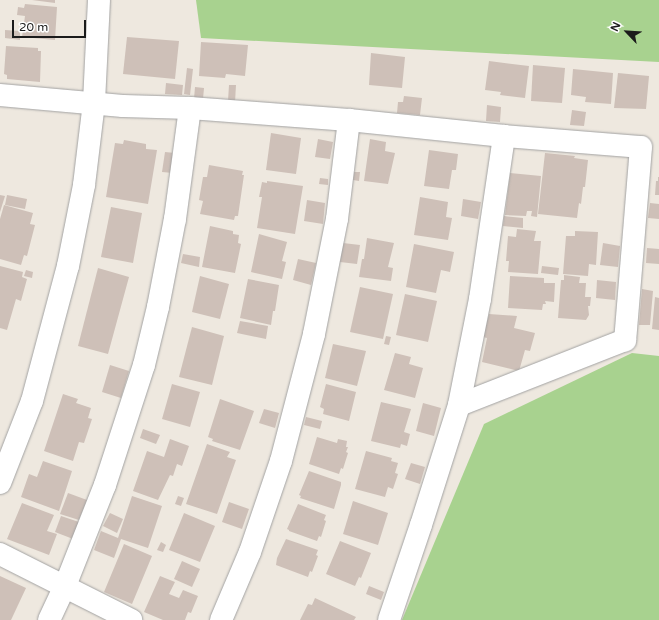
<!DOCTYPE html>
<html>
<head>
<meta charset="utf-8">
<style>
	body { margin:0 }
	#map { position:relative; width:659px; height:620px; overflow:hidden; background:#eee8df; font-family:"Varela Round",sans-serif }
	div>[style] { position:absolute }
	[style*='--x'] { left:calc(var(--x)*1px); top:calc(var(--y)*1px); width:calc(var(--w)*1px); rotate:calc(var(--a)*1deg) }
	.forest>* { inset:0; background:#a8d28f }
	.building>* { inset:0; background:#cec0b8 }
	.roads { filter:drop-shadow(0 0 1px #a2a2a2) drop-shadow(0 0 1px #a2a2a2) }
	.minor>* { height:22px; margin:-11px; padding:0 11px; transform-origin:11px; border-radius:11px; background:#fff }
	.tertiary>* { height:22px; margin:-11px; padding:0 11px; transform-origin:11px; border-radius:11px; background:#fff }
	span { translate:-50% -50%; white-space:nowrap; text-align:center; line-height:1.15; -webkit-text-stroke:3px #fff; paint-order:stroke }
	.north { position:absolute; left:607px; top:12px; width:40px; height:40px; -webkit-text-stroke:3px #fff; paint-order:stroke; rotate:295deg; font-size:11px; font-weight:700; line-height:16px; text-align:center; color:#1b1b1b }
	.north::after { content:''; display:block; margin:auto; width:14px; height:18px; background:#1b1b1b; clip-path:polygon(50% 0,100% 100%,50% 72%,0 100%) }
	.scale { position:absolute; left:12px; top:20px; width:74px; height:18px; box-sizing:border-box; border:2px solid #1b1b1b; border-top:0; padding-left:5px; font-size:12px; line-height:14px; white-space:nowrap; color:#1b1b1b; -webkit-text-stroke:3px #fff; paint-order:stroke }
</style>
</head>
<body>
<div id="map">
	<div class="forest">
		<div style="clip-path:polygon(196px 0,659px 0,659px 62px,201px 38px)"></div>
		<div style="clip-path:polygon(632px 353px,659px 356px,659px 620px,402px 620px,484px 424px)"></div>
	</div>
	<div class="building">
		<div style="clip-path:polygon(32px 0,55px 0,55px 3px)"></div>
		<div style="clip-path:polygon(25px 4px,57px 7px,55px 40px,22px 37px,25px 16px,17px 15px,18px 7px,24px 8px)"></div>
		<div style="clip-path:polygon(5px 30px,20px 31px,20px 40px,5px 38px)"></div>
		<div style="clip-path:polygon(127px 37px,179px 41px,175px 79px,123px 74px)"></div>
		<div style="clip-path:polygon(201px 42px,248px 45px,245px 76px,226px 74px,225px 78px,199px 76px)"></div>
		<div style="clip-path:polygon(6px 46px,38px 48px,38px 51px,41px 51px,40px 82px,7px 79px,7px 75px,4px 74px)"></div>
		<div style="clip-path:polygon(371px 53px,405px 57px,402px 88px,369px 85px)"></div>
		<div style="clip-path:polygon(489px 61px,529px 66px,525px 98px,500px 95px,501px 92px,485px 90px)"></div>
		<div style="clip-path:polygon(533px 65px,565px 68px,562px 103px,531px 101px)"></div>
		<div style="clip-path:polygon(187px 68px,193px 69px,190px 95px,184px 94px)"></div>
		<div style="clip-path:polygon(573px 69px,613px 73px,611px 104px,585px 102px,586px 97px,571px 95px)"></div>
		<div style="clip-path:polygon(618px 73px,649px 76px,646px 109px,614px 108px)"></div>
		<div style="clip-path:polygon(166px 83px,183px 85px,182px 95px,165px 94px)"></div>
		<div style="clip-path:polygon(229px 85px,236px 85px,235px 102px,228px 101px)"></div>
		<div style="clip-path:polygon(195px 87px,204px 88px,203px 99px,194px 99px)"></div>
		<div style="clip-path:polygon(404px 96px,422px 98px,420px 115px,397px 113px,398px 102px,403px 102px)"></div>
		<div style="clip-path:polygon(487px 105px,501px 107px,500px 122px,486px 121px)"></div>
		<div style="clip-path:polygon(572px 110px,586px 112px,584px 126px,570px 125px)"></div>
		<div style="clip-path:polygon(271px 133px,301px 138px,296px 174px,266px 170px)"></div>
		<div style="clip-path:polygon(318px 139px,333px 142px,330px 159px,315px 157px)"></div>
		<div style="clip-path:polygon(370px 139px,386px 142px,385px 151px,395px 153px,388px 184px,364px 181px)"></div>
		<div style="clip-path:polygon(124px 140px,146px 144px,146px 149px,157px 150px,148px 204px,106px 197px,115px 143px,123px 144px)"></div>
		<div style="clip-path:polygon(429px 150px,458px 154px,456px 170px,452px 170px,449px 189px,424px 186px)"></div>
		<div style="clip-path:polygon(165px 152px,175px 153px,173px 173px,162px 172px)"></div>
		<div style="clip-path:polygon(545px 153px,575px 156px,574px 158px,588px 160px,585px 187px,583px 187px,581px 204px,579px 203px,577px 218px,538px 214px)"></div>
		<div style="clip-path:polygon(209px 165px,243px 171px,242px 175px,244px 175px,238px 216px,235px 216px,234px 220px,200px 214px,203px 201px,199px 200px,203px 177px,207px 177px)"></div>
		<div style="clip-path:polygon(354px 172px,360px 172px,359px 181px,353px 180px)"></div>
		<div style="clip-path:polygon(510px 173px,541px 176px,537px 217px,531px 216px,532px 211px,527px 211px,526px 216px,505px 215px)"></div>
		<div style="clip-path:polygon(658px 177px,659px 177px,659px 195px,655px 195px,656px 181px,658px 181px)"></div>
		<div style="clip-path:polygon(320px 178px,328px 179px,328px 185px,319px 184px)"></div>
		<div style="clip-path:polygon(267px 181px,303px 186px,295px 234px,257px 228px,262px 197px,259px 197px,262px 182px,267px 183px)"></div>
		<div style="clip-path:polygon(0 195px,5px 196px,0 212px)"></div>
		<div style="clip-path:polygon(7px 195px,27px 199px,25px 209px,5px 205px)"></div>
		<div style="clip-path:polygon(420px 197px,448px 202px,446px 217px,452px 218px,448px 240px,414px 235px)"></div>
		<div style="clip-path:polygon(463px 199px,481px 202px,478px 219px,461px 216px)"></div>
		<div style="clip-path:polygon(307px 200px,325px 203px,323px 224px,304px 221px)"></div>
		<div style="clip-path:polygon(650px 203px,659px 204px,659px 219px,648px 218px)"></div>
		<div style="clip-path:polygon(4px 205px,33px 213px,30px 224px,35px 225px,27px 256px,24px 255px,21px 265px,0 259px,0 219px)"></div>
		<div style="clip-path:polygon(111px 207px,142px 213px,133px 263px,101px 257px)"></div>
		<div style="clip-path:polygon(504px 216px,523px 218px,523px 228px,503px 226px)"></div>
		<div style="clip-path:polygon(210px 226px,233px 231px,233px 234px,239px 235px,238px 243px,241px 244px,235px 273px,202px 267px)"></div>
		<div style="clip-path:polygon(517px 229px,536px 231px,534px 241px,541px 241px,538px 274px,508px 272px,509px 261px,506px 261px,508px 236px,516px 237px)"></div>
		<div style="clip-path:polygon(575px 231px,598px 232px,596px 265px,589px 264px,588px 276px,563px 274px,566px 236px,575px 236px)"></div>
		<div style="clip-path:polygon(259px 234px,287px 242px,282px 261px,286px 262px,282px 279px,251px 272px)"></div>
		<div style="clip-path:polygon(367px 238px,394px 243px,388px 267px,393px 268px,391px 281px,359px 277px,362px 259px,364px 259px)"></div>
		<div style="clip-path:polygon(343px 243px,360px 245px,357px 264px,340px 262px)"></div>
		<div style="clip-path:polygon(603px 243px,620px 246px,618px 267px,600px 265px)"></div>
		<div style="clip-path:polygon(414px 244px,454px 252px,450px 272px,441px 270px,436px 293px,406px 287px)"></div>
		<div style="clip-path:polygon(647px 248px,659px 249px,659px 264px,646px 263px)"></div>
		<div style="clip-path:polygon(183px 254px,200px 257px,199px 267px,181px 263px)"></div>
		<div style="clip-path:polygon(298px 259px,316px 263px,311px 285px,293px 280px)"></div>
		<div style="clip-path:polygon(0 266px,23px 272px,22px 277px,27px 279px,21px 301px,16px 299px,7px 330px,0 328px)"></div>
		<div style="clip-path:polygon(542px 266px,559px 268px,558px 275px,541px 273px)"></div>
		<div style="clip-path:polygon(98px 268px,129px 277px,108px 354px,78px 346px)"></div>
		<div style="clip-path:polygon(26px 270px,33px 272px,32px 278px,24px 276px)"></div>
		<div style="clip-path:polygon(564px 275px,580px 277px,579px 283px,586px 283px,585px 297px,591px 297px,590px 306px,588px 306px,589px 315px,586px 320px,558px 318px,561px 280px,564px 280px)"></div>
		<div style="clip-path:polygon(200px 276px,229px 284px,220px 319px,192px 312px)"></div>
		<div style="clip-path:polygon(510px 276px,544px 278px,544px 283px,555px 283px,554px 302px,545px 301px,546px 304px,543px 304px,542px 310px,508px 308px)"></div>
		<div style="clip-path:polygon(248px 279px,279px 285px,275px 311px,273px 311px,271px 325px,240px 318px)"></div>
		<div style="clip-path:polygon(597px 280px,616px 282px,615px 300px,596px 298px)"></div>
		<div style="clip-path:polygon(360px 287px,393px 294px,383px 339px,350px 332px)"></div>
		<div style="clip-path:polygon(642px 289px,653px 291px,650px 325px,639px 325px)"></div>
		<div style="clip-path:polygon(405px 294px,437px 301px,428px 342px,396px 335px)"></div>
		<div style="clip-path:polygon(655px 297px,659px 298px,659px 330px,652px 329px)"></div>
		<div style="clip-path:polygon(489px 314px,517px 316px,514px 328px,535px 333px,530px 351px,525px 350px,519px 371px,482px 362px,487px 338px,483px 337px)"></div>
		<div style="clip-path:polygon(240px 321px,268px 326px,266px 339px,237px 333px)"></div>
		<div style="clip-path:polygon(192px 327px,224px 336px,212px 385px,179px 377px)"></div>
		<div style="clip-path:polygon(386px 336px,391px 337px,389px 345px,384px 344px)"></div>
		<div style="clip-path:polygon(333px 344px,366px 351px,357px 386px,325px 378px)"></div>
		<div style="clip-path:polygon(395px 353px,411px 357px,409px 364px,423px 368px,415px 398px,384px 390px)"></div>
		<div style="clip-path:polygon(110px 365px,129px 371px,121px 398px,102px 392px)"></div>
		<div style="clip-path:polygon(172px 384px,200px 392px,190px 427px,162px 419px)"></div>
		<div style="clip-path:polygon(326px 384px,356px 392px,349px 421px,323px 414px,324px 409px,320px 407px)"></div>
		<div style="clip-path:polygon(63px 394px,78px 399px,76px 403px,91px 408px,88px 418px,92px 419px,84px 443px,79px 442px,73px 461px,44px 451px)"></div>
		<div style="clip-path:polygon(220px 399px,254px 411px,240px 450px,212px 441px,213px 439px,208px 437px)"></div>
		<div style="clip-path:polygon(381px 402px,411px 409px,404px 432px,410px 434px,407px 446px,401px 444px,400px 448px,371px 441px)"></div>
		<div style="clip-path:polygon(423px 403px,441px 408px,434px 436px,416px 431px)"></div>
		<div style="clip-path:polygon(264px 409px,279px 413px,275px 428px,259px 423px)"></div>
		<div style="clip-path:polygon(306px 417px,322px 421px,320px 429px,304px 425px)"></div>
		<div style="clip-path:polygon(143px 429px,160px 435px,156px 444px,140px 438px)"></div>
		<div style="clip-path:polygon(317px 437px,337px 443px,338px 439px,347px 441px,346px 447px,348px 447px,346px 452px,348px 453px,343px 469px,341px 468px,339px 474px,309px 464px)"></div>
		<div style="clip-path:polygon(170px 439px,189px 446px,182px 466px,177px 464px,173px 476px,170px 475px,158px 500px,133px 491px,147px 451px,164px 457px)"></div>
		<div style="clip-path:polygon(207px 444px,230px 452px,227px 457px,236px 460px,217px 514px,186px 504px)"></div>
		<div style="clip-path:polygon(366px 451px,392px 458px,391px 461px,398px 463px,395px 473px,398px 474px,393px 489px,388px 487px,385px 497px,355px 489px)"></div>
		<div style="clip-path:polygon(43px 461px,72px 471px,59px 511px,21px 497px,29px 474px,37px 477px)"></div>
		<div style="clip-path:polygon(411px 463px,425px 467px,420px 484px,405px 479px)"></div>
		<div style="clip-path:polygon(309px 471px,341px 482px,341px 485px,334px 509px,300px 498px,301px 496px,299px 495px)"></div>
		<div style="clip-path:polygon(68px 493px,87px 500px,79px 520px,60px 514px)"></div>
		<div style="clip-path:polygon(132px 496px,162px 506px,148px 548px,121px 539px,114px 558px,94px 550px,101px 531px,118px 538px)"></div>
		<div style="clip-path:polygon(178px 496px,184px 498px,181px 506px,175px 504px)"></div>
		<div style="clip-path:polygon(353px 501px,388px 513px,378px 545px,343px 534px)"></div>
		<div style="clip-path:polygon(229px 502px,249px 509px,242px 529px,222px 522px)"></div>
		<div style="clip-path:polygon(22px 503px,54px 515px,47px 531px,57px 534px,49px 555px,7px 539px)"></div>
		<div style="clip-path:polygon(298px 504px,326px 515px,324px 520px,326px 521px,321px 537px,319px 536px,317px 541px,289px 531px,289px 530px,287px 529px)"></div>
		<div style="clip-path:polygon(110px 513px,123px 519px,117px 533px,103px 526px)"></div>
		<div style="clip-path:polygon(184px 513px,215px 526px,200px 562px,169px 550px)"></div>
		<div style="clip-path:polygon(61px 516px,79px 522px,73px 539px,55px 532px)"></div>
		<div style="clip-path:polygon(286px 539px,318px 550px,316px 555px,318px 556px,312px 572px,310px 571px,308px 577px,276px 565px,277px 558px)"></div>
		<div style="clip-path:polygon(340px 541px,371px 553px,361px 578px,359px 577px,355px 586px,326px 574px)"></div>
		<div style="clip-path:polygon(161px 542px,166px 545px,163px 552px,157px 550px)"></div>
		<div style="clip-path:polygon(124px 544px,152px 556px,132px 604px,104px 592px)"></div>
		<div style="clip-path:polygon(182px 561px,200px 569px,192px 587px,174px 579px)"></div>
		<div style="clip-path:polygon(0 576px,26px 588px,11px 620px,0 620px)"></div>
		<div style="clip-path:polygon(160px 576px,175px 582px,169px 594px,179px 598px,183px 590px,198px 596px,191px 613px,188px 612px,185px 620px,163px 620px,144px 612px)"></div>
		<div style="clip-path:polygon(369px 586px,384px 592px,381px 600px,366px 594px)"></div>
		<div style="clip-path:polygon(315px 598px,356px 617px,354px 620px,300px 620px,308px 604px,312px 605px)"></div>
	</div>
	<div class="roads">
		<div class="minor">
			<div style="--x:0;--y:95;--w:123;--a:5.1"></div>
			<div style="--x:123;--y:106;--w:67;--a:1.7"></div>
			<div style="--x:190;--y:108;--w:159;--a:4.3"></div>
			<div style="--x:349;--y:120;--w:156;--a:5.9"></div>
			<div style="--x:504;--y:136;--w:137;--a:4.6"></div>
			<div style="--x:641;--y:147;--w:194;--a:94.7"></div>
			<div style="--x:625;--y:340;--w:178;--a:158.6"></div>
			<div style="--x:0;--y:554;--w:147;--a:26.7"></div>
			<div style="--x:49;--y:620;--w:38;--a:-65"></div>
			<div style="--x:65;--y:586;--w:109;--a:-68.4"></div>
			<div style="--x:105;--y:485;--w:126;--a:-72"></div>
			<div style="--x:144;--y:365;--w:60;--a:-76.4"></div>
			<div style="--x:158;--y:307;--w:90;--a:-79.1"></div>
			<div style="--x:175;--y:219;--w:112;--a:-82.3"></div>
			<div style="--x:221;--y:620;--w:74;--a:-66.9"></div>
			<div style="--x:250;--y:552;--w:96;--a:-71.2"></div>
			<div style="--x:281;--y:461;--w:131;--a:-75.4"></div>
			<div style="--x:314;--y:334;--w:117;--a:-78.7"></div>
			<div style="--x:337;--y:219;--w:100;--a:-83.1"></div>
			<div style="--x:389;--y:620;--w:100;--a:-71.4"></div>
			<div style="--x:421;--y:525;--w:126;--a:-72.4"></div>
			<div style="--x:459;--y:405;--w:108;--a:-78.8"></div>
			<div style="--x:480;--y:299;--w:165;--a:-81.6"></div>
		</div>
		<div class="tertiary">
			<div style="--x:0;--y:483;--w:88;--a:-68.7"></div>
			<div style="--x:32;--y:401;--w:140;--a:-75.1"></div>
			<div style="--x:68;--y:266;--w:83;--a:-78.8"></div>
			<div style="--x:84;--y:185;--w:84;--a:-83.1"></div>
			<div style="--x:94;--y:102;--w:102;--a:-87.2"></div>
		</div>
	</div>
	<div class="north">N</div>
	<div class="scale">20 m</div>
</div>
</body>
</html>
